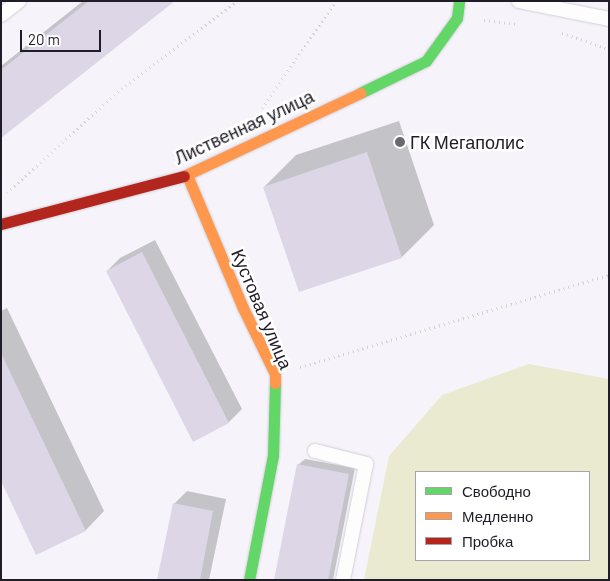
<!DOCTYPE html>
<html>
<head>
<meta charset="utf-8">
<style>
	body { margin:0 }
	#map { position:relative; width:610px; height:581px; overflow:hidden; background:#f6f4fa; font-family:Barlow,sans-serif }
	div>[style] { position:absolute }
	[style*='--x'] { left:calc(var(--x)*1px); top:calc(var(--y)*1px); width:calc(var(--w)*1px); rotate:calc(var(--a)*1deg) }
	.green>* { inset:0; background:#e9ead0 }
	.shadow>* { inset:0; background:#0003 }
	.building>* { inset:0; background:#dcd6e7 }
	.path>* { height:3px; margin-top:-1.5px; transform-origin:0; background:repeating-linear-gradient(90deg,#d3d2d5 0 1px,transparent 0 5px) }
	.roads { filter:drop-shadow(0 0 1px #d1ced7) drop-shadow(0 0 1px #d1ced7) }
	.lane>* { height:14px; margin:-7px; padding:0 7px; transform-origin:7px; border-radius:7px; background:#fefdfe }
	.fast>* { height:11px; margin:-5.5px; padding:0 5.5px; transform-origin:5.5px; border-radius:5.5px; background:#63d668 }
	.slow>* { height:11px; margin:-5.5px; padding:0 5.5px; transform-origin:5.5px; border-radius:5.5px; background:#ff974d }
	.jam>* { height:11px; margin:-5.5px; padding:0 5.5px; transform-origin:5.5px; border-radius:5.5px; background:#b3261e }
	.dots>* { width:14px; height:14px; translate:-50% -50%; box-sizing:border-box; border:2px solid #fff; border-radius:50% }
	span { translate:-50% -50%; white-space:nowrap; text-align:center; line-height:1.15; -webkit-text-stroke:5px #fff; paint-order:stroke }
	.street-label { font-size:18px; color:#201c28 }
	.poi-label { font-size:18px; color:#201c28 }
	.left { translate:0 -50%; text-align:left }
	.frame { position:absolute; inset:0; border:2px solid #201c28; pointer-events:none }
	.legend { position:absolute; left:415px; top:471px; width:175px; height:90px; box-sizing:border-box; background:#fff; border:1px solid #a6a4a9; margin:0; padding:6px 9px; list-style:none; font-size:15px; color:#201c28 }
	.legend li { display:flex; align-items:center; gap:10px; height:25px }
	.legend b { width:25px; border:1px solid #a6a4a9 }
	.scale { position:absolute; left:20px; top:30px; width:81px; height:22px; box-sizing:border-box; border:2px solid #201c28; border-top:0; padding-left:6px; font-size:15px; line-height:18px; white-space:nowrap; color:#201c28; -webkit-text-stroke:4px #fff; paint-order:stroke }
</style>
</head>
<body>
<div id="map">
	<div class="green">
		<div style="clip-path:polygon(evenodd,529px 364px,609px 379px,609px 580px,364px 580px,389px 456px,442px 395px,529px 364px,416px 472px,589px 472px,589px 560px,416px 560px,416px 472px)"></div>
	</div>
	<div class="shadow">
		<div style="clip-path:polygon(83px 1px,173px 1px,1px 136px,1px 66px)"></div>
		<div style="clip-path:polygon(399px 121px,434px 225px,402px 257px,264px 187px,296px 155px)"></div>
		<div style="clip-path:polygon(155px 240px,242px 409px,229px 422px,193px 440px,107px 271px,120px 258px)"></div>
		<div style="clip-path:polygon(7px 308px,104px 511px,86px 530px,37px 553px,1px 478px,1px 311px)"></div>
		<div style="clip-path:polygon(305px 459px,355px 468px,333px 580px,276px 580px,298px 465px)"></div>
		<div style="clip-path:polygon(187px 491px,226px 499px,209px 580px,158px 580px,174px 504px)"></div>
	</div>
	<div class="building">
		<div style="clip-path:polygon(89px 1px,175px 1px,1px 138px,1px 70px)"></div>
		<div style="clip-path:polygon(367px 152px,402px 258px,299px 292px,263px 187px)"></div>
		<div style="clip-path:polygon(142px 252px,229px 423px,193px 442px,106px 271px)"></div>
		<div style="clip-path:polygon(1px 353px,86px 531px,36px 555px,1px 481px)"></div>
		<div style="clip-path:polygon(297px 464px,349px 474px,328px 580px,274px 580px)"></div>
		<div style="clip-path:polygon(173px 503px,213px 511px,200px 580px,157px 580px)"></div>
	</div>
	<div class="path">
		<div style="--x:484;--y:20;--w:33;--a:7"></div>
		<div style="--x:562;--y:33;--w:50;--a:18.8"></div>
		<div style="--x:262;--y:108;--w:130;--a:-55.3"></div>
		<div style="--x:7;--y:193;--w:145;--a:-42.5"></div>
		<div style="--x:114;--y:95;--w:155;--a:-37.4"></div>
		<div style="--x:300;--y:367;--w:322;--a:-16.6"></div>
	</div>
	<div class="roads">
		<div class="lane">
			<div style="--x:519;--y:1;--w:92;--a:11.3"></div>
			<div style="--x:1;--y:15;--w:23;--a:-38"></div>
			<div style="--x:315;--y:451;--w:53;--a:14.3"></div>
			<div style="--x:366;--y:464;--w:118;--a:101.2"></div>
		</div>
		<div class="fast">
			<div style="--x:360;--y:93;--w:73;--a:-25.9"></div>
			<div style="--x:426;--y:61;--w:53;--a:-54.2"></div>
			<div style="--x:457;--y:18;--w:17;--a:-83"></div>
			<div style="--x:249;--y:580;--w:127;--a:-79.1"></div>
			<div style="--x:273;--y:455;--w:72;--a:-88.4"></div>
		</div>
		<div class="slow">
			<div style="--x:187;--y:175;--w:144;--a:67.2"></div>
			<div style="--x:243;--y:308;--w:73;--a:64.1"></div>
			<div style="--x:275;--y:374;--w:9;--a:90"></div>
			<div style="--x:184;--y:176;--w:195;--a:-25.2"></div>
		</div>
		<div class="jam">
			<div style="--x:1;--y:224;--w:189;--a:-14.7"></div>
		</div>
	</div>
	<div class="dots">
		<div style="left:400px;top:142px;background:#6b6872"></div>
	</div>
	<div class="street-label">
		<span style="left:244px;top:127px;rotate:-25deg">Лиственная улица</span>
		<span style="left:262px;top:309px;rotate:67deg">Кустовая улица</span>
	</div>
	<div class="poi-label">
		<span class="left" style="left:410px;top:142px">ГК Мегаполис</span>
	</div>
	<div class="frame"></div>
	<ul class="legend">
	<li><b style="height:6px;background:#63d668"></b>Свободно</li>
	<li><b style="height:6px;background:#ff974d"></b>Медленно</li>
	<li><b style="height:6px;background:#b3261e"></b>Пробка</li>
	</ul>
	<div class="scale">20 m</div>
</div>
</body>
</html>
